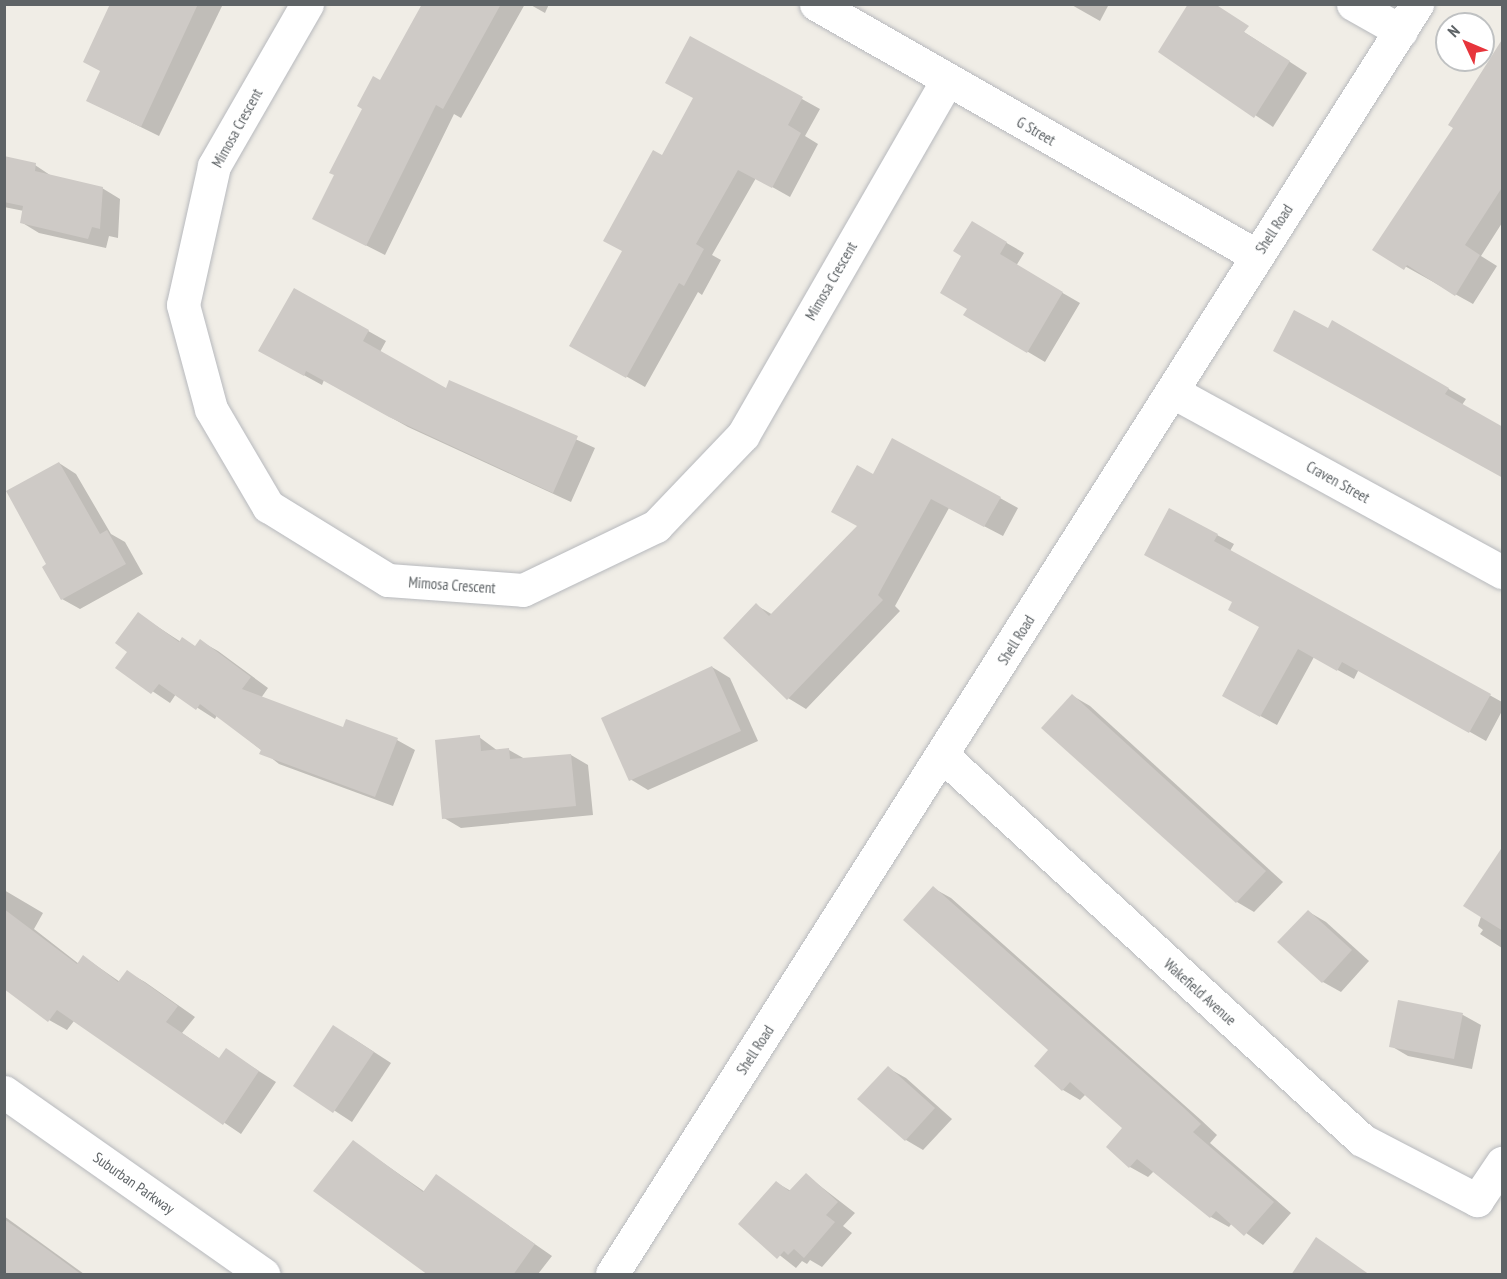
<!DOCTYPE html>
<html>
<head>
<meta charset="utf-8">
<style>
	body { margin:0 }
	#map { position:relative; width:1507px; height:1279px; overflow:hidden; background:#f0ede6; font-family:"PT Sans Narrow",sans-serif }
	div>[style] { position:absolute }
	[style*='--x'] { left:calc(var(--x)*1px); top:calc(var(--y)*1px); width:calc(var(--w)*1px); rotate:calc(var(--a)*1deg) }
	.shadow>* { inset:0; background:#0003 }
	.building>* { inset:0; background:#cecac6 }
	.roads { filter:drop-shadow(0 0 2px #b7b9bd) drop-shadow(0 0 2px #b7b9bd) }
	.minor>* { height:33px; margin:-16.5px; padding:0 16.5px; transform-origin:16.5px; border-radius:16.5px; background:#fff }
	.tertiary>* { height:33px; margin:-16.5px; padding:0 16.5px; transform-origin:16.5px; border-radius:16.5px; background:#fff }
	span { translate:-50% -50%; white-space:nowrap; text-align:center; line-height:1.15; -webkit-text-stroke:4.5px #fff; paint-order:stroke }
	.street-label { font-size:15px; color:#5e6366 }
	.frame { position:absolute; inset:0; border:6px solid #5e6366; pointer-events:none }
	.north { position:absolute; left:1435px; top:12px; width:60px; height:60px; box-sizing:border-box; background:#fff; border:2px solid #bfc1c2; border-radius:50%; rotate:314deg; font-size:16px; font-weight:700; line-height:24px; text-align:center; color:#5e6366 }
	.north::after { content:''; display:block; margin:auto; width:21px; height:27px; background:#e7353c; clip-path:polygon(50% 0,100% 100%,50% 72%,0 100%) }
</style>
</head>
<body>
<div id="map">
	<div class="shadow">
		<div style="clip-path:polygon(143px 4px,223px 4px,159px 136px,88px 101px)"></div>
		<div style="clip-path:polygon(423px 4px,525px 4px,461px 118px,454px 114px,385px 255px,332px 228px,381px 82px)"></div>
		<div style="clip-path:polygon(529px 4px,549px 4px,545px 13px)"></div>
		<div style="clip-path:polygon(1070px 4px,1109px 4px,1100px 21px)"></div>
		<div style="clip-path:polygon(1210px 10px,1307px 73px,1273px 127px,1160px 52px)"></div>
		<div style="clip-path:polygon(1502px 81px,1502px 223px,1481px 256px,1497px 266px,1473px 304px,1374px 249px)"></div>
		<div style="clip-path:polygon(802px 99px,820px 109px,805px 136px,818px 144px,790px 197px,756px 178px,712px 255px,721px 260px,702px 295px,698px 292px,645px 387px,571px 345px,624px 251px,662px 158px)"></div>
		<div style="clip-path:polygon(4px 157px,35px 165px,53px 177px,102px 188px,120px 199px,118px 238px,109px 236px,106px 248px,39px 233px,21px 222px,24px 211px,4px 207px)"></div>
		<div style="clip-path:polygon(972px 223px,1024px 253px,1016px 266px,1080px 303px,1045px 362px,966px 315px,969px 309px,963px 256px)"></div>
		<div style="clip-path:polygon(295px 290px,386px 341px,380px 352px,447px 390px,450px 382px,595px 448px,571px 502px,408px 427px,324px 380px,322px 385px,278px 361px)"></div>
		<div style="clip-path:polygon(1333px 322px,1466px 399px,1462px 405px,1329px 330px)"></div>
		<div style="clip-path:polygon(59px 463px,76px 474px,111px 534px,125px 542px,143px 574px,80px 609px,62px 599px,48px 564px)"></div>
		<div style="clip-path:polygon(874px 476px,1000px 498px,1018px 508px,1003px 536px,949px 508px,895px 606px,900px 611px,806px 709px,788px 698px,756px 605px,773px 615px,859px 526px)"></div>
		<div style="clip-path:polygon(1170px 510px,1234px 544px,1230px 551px,1502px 702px,1502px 711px,1486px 741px,1359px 669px,1354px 679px,1314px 657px,1277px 725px,1240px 705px,1261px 627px,1234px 602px)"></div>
		<div style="clip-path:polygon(138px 614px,181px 642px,183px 639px,196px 647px,200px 641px,218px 651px,268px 688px,261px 698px,344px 729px,397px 740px,415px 750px,393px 806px,279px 764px,217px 715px,215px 719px,176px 694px,170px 703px,118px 668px,129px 652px)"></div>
		<div style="clip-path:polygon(712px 667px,730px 678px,758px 741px,648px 790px,630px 779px)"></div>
		<div style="clip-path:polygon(1073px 696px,1090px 706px,1283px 882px,1254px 912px,1237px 902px)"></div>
		<div style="clip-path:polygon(479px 737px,498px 751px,509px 750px,525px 759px,571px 755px,588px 765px,593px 815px,461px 828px,444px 818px)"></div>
		<div style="clip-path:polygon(1502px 850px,1502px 948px,1480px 934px,1483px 930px,1478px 926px)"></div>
		<div style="clip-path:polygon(933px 888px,951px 898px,1201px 1120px,1217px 1135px,1210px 1143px,1291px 1213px,1263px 1245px,1232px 1223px,1229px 1227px,1211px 1217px,1154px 1171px,1148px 1177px,1130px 1167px,1108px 1146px,1124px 1128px,1086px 1094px,1080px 1100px,1063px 1090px,1051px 1050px)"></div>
		<div style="clip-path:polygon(4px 890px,43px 913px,34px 929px,79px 964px,84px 957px,120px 982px,127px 972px,145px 982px,195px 1017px,182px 1033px,220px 1059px,226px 1050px,276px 1082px,241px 1134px,74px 1021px,67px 1030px,49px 1020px,4px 957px)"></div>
		<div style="clip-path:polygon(1309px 912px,1326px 922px,1369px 961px,1341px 992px,1323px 982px)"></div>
		<div style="clip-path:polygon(1399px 1002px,1463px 1015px,1481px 1025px,1472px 1069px,1408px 1056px,1391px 1046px)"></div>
		<div style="clip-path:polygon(351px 1037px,391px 1063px,352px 1122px,295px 1085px)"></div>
		<div style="clip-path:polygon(888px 1068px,906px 1078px,952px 1119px,923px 1150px,906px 1140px)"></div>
		<div style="clip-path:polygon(353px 1142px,425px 1192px,437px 1176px,552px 1256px,538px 1274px,433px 1274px)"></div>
		<div style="clip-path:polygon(806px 1175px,855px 1213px,843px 1226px,852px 1233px,822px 1267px,810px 1260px,807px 1264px,802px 1261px,796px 1268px,740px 1224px,777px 1183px,791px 1191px)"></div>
		<div style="clip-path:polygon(4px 1216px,84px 1274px,4px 1274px)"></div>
	</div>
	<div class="building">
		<div style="clip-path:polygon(110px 4px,198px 4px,141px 127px,86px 101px,100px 71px,83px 62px)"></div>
		<div style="clip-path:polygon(422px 4px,501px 4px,443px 109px,436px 105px,366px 246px,312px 219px,334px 175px,329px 173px,362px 109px,357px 106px,373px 76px,380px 80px)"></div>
		<div style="clip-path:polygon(1188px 4px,1215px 4px,1249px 26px,1244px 32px,1290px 61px,1254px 118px,1158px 52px)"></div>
		<div style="clip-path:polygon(690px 36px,803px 97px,788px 125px,801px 133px,772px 188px,738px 170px,696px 244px,704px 249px,684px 286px,679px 283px,626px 378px,569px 346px,622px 251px,603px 241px,653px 150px,662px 155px,693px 98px,665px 83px)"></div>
		<div style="clip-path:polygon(1503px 38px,1503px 186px,1465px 245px,1480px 255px,1455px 296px,1407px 265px,1404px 270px,1372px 250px,1453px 128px,1448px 125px)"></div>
		<div style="clip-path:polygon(4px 156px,36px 163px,35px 171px,103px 187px,100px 229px,92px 227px,88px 239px,20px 223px,23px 206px,4px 202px)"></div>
		<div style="clip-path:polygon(972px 221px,1007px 242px,1000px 254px,1063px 292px,1027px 353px,963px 315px,967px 309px,940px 293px,961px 256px,953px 251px)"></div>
		<div style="clip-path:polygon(294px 288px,369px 330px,363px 341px,446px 388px,449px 380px,578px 436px,553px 493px,389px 417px,306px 371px,304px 376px,258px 351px)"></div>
		<div style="clip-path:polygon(1294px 310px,1328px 328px,1332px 320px,1449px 388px,1445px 394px,1503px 427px,1503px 478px,1273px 351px)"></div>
		<div style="clip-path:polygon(892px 438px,1001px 497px,984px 527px,931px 499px,878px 595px,883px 600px,787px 700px,723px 638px,756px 603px,769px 616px,857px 526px,831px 512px,857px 465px,873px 474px)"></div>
		<div style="clip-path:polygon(59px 462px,100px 534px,107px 530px,126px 564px,61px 600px,42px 567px,46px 564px,6px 491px)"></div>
		<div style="clip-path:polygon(1169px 508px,1218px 534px,1214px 541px,1491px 694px,1469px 733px,1342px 662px,1337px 671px,1298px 649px,1260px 717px,1222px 696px,1259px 627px,1228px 610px,1232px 602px,1144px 555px)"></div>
		<div style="clip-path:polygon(138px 612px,179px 642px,182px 637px,195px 646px,200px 639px,251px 677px,242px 689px,343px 727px,346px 719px,398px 738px,375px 797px,259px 754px,261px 750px,200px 704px,196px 710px,159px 684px,151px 694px,115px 668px,127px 652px,115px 643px)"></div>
		<div style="clip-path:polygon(712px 666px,741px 731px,629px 781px,601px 718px)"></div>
		<div style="clip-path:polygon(1072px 694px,1266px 871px,1236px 903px,1041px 728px)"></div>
		<div style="clip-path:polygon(480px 735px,481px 751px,509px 748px,510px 759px,571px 754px,576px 806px,442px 819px,435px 740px)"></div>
		<div style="clip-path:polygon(1503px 846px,1503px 931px,1463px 906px)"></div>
		<div style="clip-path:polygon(933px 886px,1184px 1108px,1201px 1124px,1193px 1132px,1274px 1202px,1244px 1236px,1216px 1211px,1210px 1218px,1137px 1159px,1129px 1168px,1106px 1147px,1122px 1128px,1070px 1082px,1062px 1091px,1034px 1066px,1048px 1050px,903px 920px)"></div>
		<div style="clip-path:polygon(4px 909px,77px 964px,83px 955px,118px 982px,127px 970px,178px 1006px,166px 1022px,219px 1058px,226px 1048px,259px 1071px,223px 1125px,57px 1010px,48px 1022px,4px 989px)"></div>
		<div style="clip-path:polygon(1308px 910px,1352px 950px,1322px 983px,1277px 942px)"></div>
		<div style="clip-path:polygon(1398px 1000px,1463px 1013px,1454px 1059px,1389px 1047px)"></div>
		<div style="clip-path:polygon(333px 1025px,374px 1052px,333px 1113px,293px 1086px)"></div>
		<div style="clip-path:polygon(888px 1066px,935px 1108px,905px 1141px,857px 1099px)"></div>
		<div style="clip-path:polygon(353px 1140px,423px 1192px,436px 1174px,535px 1244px,513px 1275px,428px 1275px,313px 1191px)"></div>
		<div style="clip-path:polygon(806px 1173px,838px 1202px,826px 1215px,835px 1222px,804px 1258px,794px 1249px,788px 1255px,784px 1251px,777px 1259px,738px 1224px,776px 1181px,789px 1191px)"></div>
		<div style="clip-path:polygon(4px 1219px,44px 1247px,82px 1275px,4px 1275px)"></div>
		<div style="clip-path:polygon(1316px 1237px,1370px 1275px,1291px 1275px)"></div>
	</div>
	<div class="roads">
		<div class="minor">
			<div style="--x:307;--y:4;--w:187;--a:119.9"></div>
			<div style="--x:214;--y:166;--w:142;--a:102.6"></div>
			<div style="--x:183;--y:305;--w:108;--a:74.9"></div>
			<div style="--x:211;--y:409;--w:113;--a:59.6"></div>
			<div style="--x:268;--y:506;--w:141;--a:31.7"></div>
			<div style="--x:388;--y:580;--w:135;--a:4.2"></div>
			<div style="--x:523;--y:590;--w:148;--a:-25.7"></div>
			<div style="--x:656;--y:526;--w:126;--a:-46.3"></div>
			<div style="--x:743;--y:435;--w:409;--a:-60.1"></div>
			<div style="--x:816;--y:4;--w:508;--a:29.74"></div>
			<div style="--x:1353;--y:4;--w:55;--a:29.4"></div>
			<div style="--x:1173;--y:392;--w:375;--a:28.7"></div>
			<div style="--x:943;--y:756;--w:568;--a:42.5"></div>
			<div style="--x:1362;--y:1140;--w:130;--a:27.6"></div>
			<div style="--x:1477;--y:1200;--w:45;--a:-56"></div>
			<div style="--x:4;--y:1092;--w:317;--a:35.1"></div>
		</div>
		<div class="tertiary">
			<div style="--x:612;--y:1274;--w:1504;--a:-57.63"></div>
		</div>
	</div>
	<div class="street-label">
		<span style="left:237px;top:128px;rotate:-61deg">Mimosa Crescent</span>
		<span style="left:1036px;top:131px;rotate:30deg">G Street</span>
		<span style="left:1274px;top:229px;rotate:-57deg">Shell Road</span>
		<span style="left:831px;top:281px;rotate:-60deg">Mimosa Crescent</span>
		<span style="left:1338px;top:482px;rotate:29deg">Craven Street</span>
		<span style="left:452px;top:585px;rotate:4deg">Mimosa Crescent</span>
		<span style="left:1016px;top:640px;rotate:-58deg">Shell Road</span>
		<span style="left:1200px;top:992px;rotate:42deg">Wakefield Avenue</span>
		<span style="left:755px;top:1050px;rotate:-57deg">Shell Road</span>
		<span style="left:134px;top:1183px;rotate:35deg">Suburban Parkway</span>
	</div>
	<div class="frame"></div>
	<div class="north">N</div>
</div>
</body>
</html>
